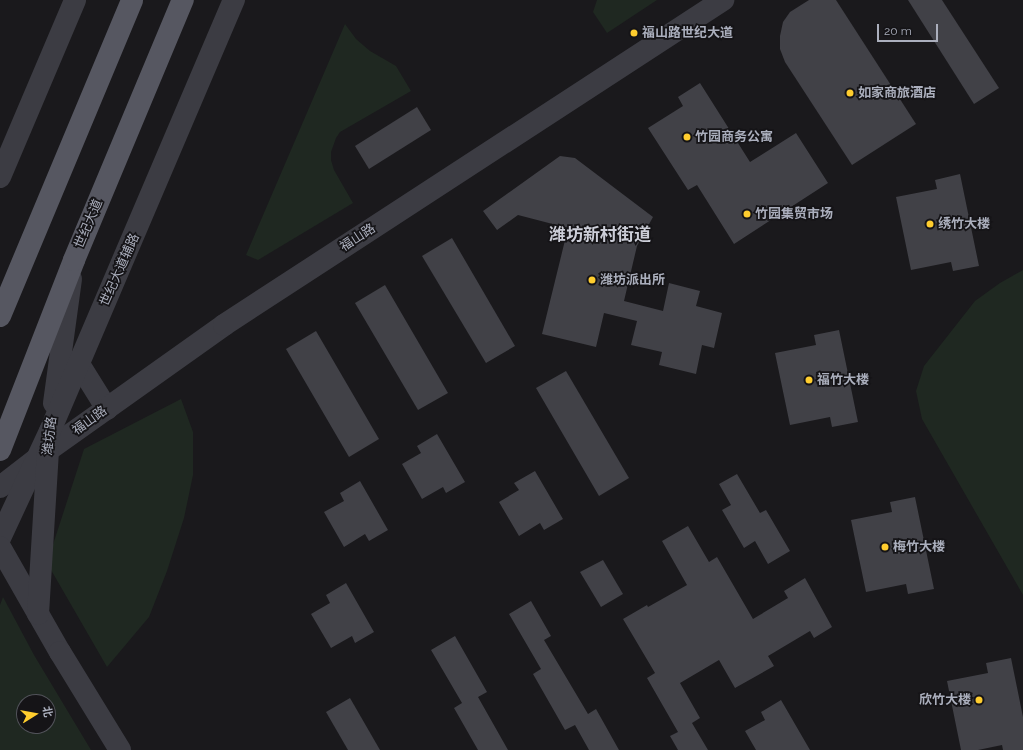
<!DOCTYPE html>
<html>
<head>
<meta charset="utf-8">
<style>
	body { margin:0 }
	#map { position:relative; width:1023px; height:750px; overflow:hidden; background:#1a191c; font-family:Raleway,"Noto Sans SC",sans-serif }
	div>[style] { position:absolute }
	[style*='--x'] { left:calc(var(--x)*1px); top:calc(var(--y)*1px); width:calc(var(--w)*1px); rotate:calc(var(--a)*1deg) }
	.green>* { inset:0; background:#1f2821 }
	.building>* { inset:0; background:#414147 }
	.minor>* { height:22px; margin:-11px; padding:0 11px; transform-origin:11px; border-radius:11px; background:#3c3c43 }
	.major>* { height:22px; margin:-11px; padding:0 11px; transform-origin:11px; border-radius:11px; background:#565761 }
	.dots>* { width:11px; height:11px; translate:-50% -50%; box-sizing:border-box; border:2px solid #151417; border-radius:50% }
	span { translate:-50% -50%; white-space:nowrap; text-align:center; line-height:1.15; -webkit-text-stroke:3.5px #151417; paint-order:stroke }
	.poi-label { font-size:13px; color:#abafbd; font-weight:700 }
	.left { translate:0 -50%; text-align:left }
	.right { translate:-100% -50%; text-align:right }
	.street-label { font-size:13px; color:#abafbd }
	.district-label { font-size:17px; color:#ccced8; font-weight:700 }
	.north { position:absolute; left:16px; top:694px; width:40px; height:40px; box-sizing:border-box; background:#151417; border:1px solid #515259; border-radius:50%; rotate:79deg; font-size:11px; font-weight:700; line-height:16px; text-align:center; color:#abafbd }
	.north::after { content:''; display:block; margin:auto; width:14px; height:18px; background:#ffcd2e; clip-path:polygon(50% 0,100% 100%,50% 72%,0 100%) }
	.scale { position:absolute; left:877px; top:24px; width:61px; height:18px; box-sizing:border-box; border:2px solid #abafbd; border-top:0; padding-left:5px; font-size:12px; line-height:14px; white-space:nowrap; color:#abafbd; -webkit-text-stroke:3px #151417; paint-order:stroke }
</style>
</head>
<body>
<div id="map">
	<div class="green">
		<div style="clip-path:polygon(597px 0,657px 0,607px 33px,593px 12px)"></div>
		<div style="clip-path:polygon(345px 24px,356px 39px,370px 51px,396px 66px,411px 91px,340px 132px,336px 138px,331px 152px,331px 160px,334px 170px,353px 203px,258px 260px,246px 255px)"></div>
		<div style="clip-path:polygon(1023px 270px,1023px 595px,922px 419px,916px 391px,924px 366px,975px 301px,1000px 283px)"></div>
		<div style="clip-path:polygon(181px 399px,193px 432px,193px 475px,184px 518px,167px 571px,149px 617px,107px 667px,47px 563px,84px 449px)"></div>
		<div style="clip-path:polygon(evenodd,3px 597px,34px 655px,91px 750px,0 750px,0 605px,3px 597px,24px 702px,48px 702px,48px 726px,24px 726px,24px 702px)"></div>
	</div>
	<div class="building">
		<div style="clip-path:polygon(809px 0,836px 0,916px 124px,852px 165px,785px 62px,780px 49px,780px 36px,783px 22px,790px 12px)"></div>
		<div style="clip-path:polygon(908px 0,942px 0,999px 88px,974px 104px)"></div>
		<div style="clip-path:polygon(700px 83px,750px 162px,796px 133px,828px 183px,734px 244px,697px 185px,688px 190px,648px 128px,683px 106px,678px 97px)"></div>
		<div style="clip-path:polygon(417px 107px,431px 130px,369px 169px,355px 146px)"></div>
		<div style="clip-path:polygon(560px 156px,575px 158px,653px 217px,637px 246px,624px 301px,663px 311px,669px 283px,700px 291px,696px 306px,722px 313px,714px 348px,702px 345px,696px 374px,659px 365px,662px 352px,631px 345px,637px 321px,604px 313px,596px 347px,542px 334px,568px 228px,518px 215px,497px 230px,483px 211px)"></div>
		<div style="clip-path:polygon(960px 174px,979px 266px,953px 271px,951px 262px,911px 270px,896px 197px,937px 189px,935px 180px)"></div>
		<div style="clip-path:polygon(452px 238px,515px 346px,486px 363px,422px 256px)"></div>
		<div style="clip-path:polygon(385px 285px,448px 393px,418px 410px,355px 303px)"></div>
		<div style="clip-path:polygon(839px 330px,858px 422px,832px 427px,830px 417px,790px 425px,775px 353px,816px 345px,814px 335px)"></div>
		<div style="clip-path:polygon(316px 331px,379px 439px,349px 457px,286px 349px)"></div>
		<div style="clip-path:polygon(566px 371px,629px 478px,599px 496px,536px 388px)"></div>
		<div style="clip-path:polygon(437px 434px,465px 482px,446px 493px,443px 487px,422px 499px,402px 464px,421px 453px,417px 446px)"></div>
		<div style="clip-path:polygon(535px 471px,563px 519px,544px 530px,540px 523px,519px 536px,499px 502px,519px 490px,514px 483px)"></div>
		<div style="clip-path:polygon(737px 474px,760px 513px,766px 510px,790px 551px,768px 564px,755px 541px,744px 548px,722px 510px,731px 505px,719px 484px)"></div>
		<div style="clip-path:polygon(360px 481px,388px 530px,369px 541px,365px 534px,344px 547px,324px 512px,344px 501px,340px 493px)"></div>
		<div style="clip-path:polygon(915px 497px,934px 589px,908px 594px,906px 584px,866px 592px,851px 520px,892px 512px,890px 502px)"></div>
		<div style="clip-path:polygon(688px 526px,709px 562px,717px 557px,753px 619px,788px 598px,784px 591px,805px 578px,832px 627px,814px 638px,810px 631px,768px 656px,774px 666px,735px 688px,719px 660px,680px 683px,700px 718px,692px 723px,708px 750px,678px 750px,670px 736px,678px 732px,647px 678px,655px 673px,623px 619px,647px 605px,648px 607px,687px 585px,662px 541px)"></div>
		<div style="clip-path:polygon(603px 560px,623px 594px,601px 607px,580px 572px)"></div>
		<div style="clip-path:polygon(346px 583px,374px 632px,355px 643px,352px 636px,331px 648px,311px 614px,330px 603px,326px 595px)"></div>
		<div style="clip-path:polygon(531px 601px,551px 636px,544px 640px,588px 714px,596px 709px,619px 750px,589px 750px,575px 725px,565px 730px,533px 674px,541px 669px,509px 614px)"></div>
		<div style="clip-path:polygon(455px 636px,487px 692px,478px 697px,508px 750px,478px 750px,454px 708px,462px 703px,431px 650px)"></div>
		<div style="clip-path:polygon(1011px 658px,1023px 717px,1023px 750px,1003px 750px,1002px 745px,978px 750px,961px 750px,947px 681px,988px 673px,986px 663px)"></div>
		<div style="clip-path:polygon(350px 698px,380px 750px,348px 750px,326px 712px)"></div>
		<div style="clip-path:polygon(781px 700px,810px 750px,756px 750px,745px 731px,765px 720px,761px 712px)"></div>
	</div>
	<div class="minor">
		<div style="--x:0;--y:177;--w:192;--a:-67"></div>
		<div style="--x:79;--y:364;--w:53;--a:58.1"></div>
		<div style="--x:54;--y:403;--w:125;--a:-82.2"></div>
		<div style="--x:0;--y:487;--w:59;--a:-37.5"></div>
		<div style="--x:47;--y:451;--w:217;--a:-35.4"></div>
		<div style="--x:224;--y:325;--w:596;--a:-33.08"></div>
		<div style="--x:0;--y:538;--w:118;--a:-65"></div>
		<div style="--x:50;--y:431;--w:469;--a:-66.9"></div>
		<div style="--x:0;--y:547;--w:121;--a:60.3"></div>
		<div style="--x:60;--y:652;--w:115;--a:58.5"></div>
		<div style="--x:38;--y:614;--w:165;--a:-86.5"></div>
	</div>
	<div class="major">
		<div style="--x:0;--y:316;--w:342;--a:-67.3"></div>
		<div style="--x:0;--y:450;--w:204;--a:-68.7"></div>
		<div style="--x:74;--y:260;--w:282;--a:-67.3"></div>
	</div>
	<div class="dots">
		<div style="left:634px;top:33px;background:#ffcd2e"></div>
		<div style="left:850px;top:93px;background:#ffcd2e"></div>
		<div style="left:687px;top:137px;background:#ffcd2e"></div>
		<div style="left:747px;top:214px;background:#ffcd2e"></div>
		<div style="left:930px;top:224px;background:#ffcd2e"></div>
		<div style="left:592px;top:280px;background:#ffcd2e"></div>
		<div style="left:809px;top:380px;background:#ffcd2e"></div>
		<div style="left:885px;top:547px;background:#ffcd2e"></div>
		<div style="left:979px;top:700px;background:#ffcd2e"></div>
	</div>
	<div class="poi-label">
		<span class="left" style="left:642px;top:33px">福山路世纪大道</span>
		<span class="left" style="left:858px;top:93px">如家商旅酒店</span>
		<span class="left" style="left:695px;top:137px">竹园商务公寓</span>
		<span class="left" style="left:755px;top:214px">竹园集贸市场</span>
		<span class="left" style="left:938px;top:224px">绣竹大楼</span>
		<span class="left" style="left:600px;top:280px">潍坊派出所</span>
		<span class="left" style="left:817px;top:380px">福竹大楼</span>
		<span class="left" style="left:893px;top:547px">梅竹大楼</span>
		<span class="right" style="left:971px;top:700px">欣竹大楼</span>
	</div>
	<div class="street-label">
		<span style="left:89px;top:224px;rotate:-67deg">世纪大道</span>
		<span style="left:358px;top:238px;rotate:-33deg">福山路</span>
		<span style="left:120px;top:270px;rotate:-66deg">世纪大道辅路</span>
		<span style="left:90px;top:421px;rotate:-36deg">福山路</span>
		<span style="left:50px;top:436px;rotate:-83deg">潍坊路</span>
	</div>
	<div class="district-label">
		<span style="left:600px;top:235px">潍坊新村街道</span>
	</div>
	<div class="north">北</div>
	<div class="scale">20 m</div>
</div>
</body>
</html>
